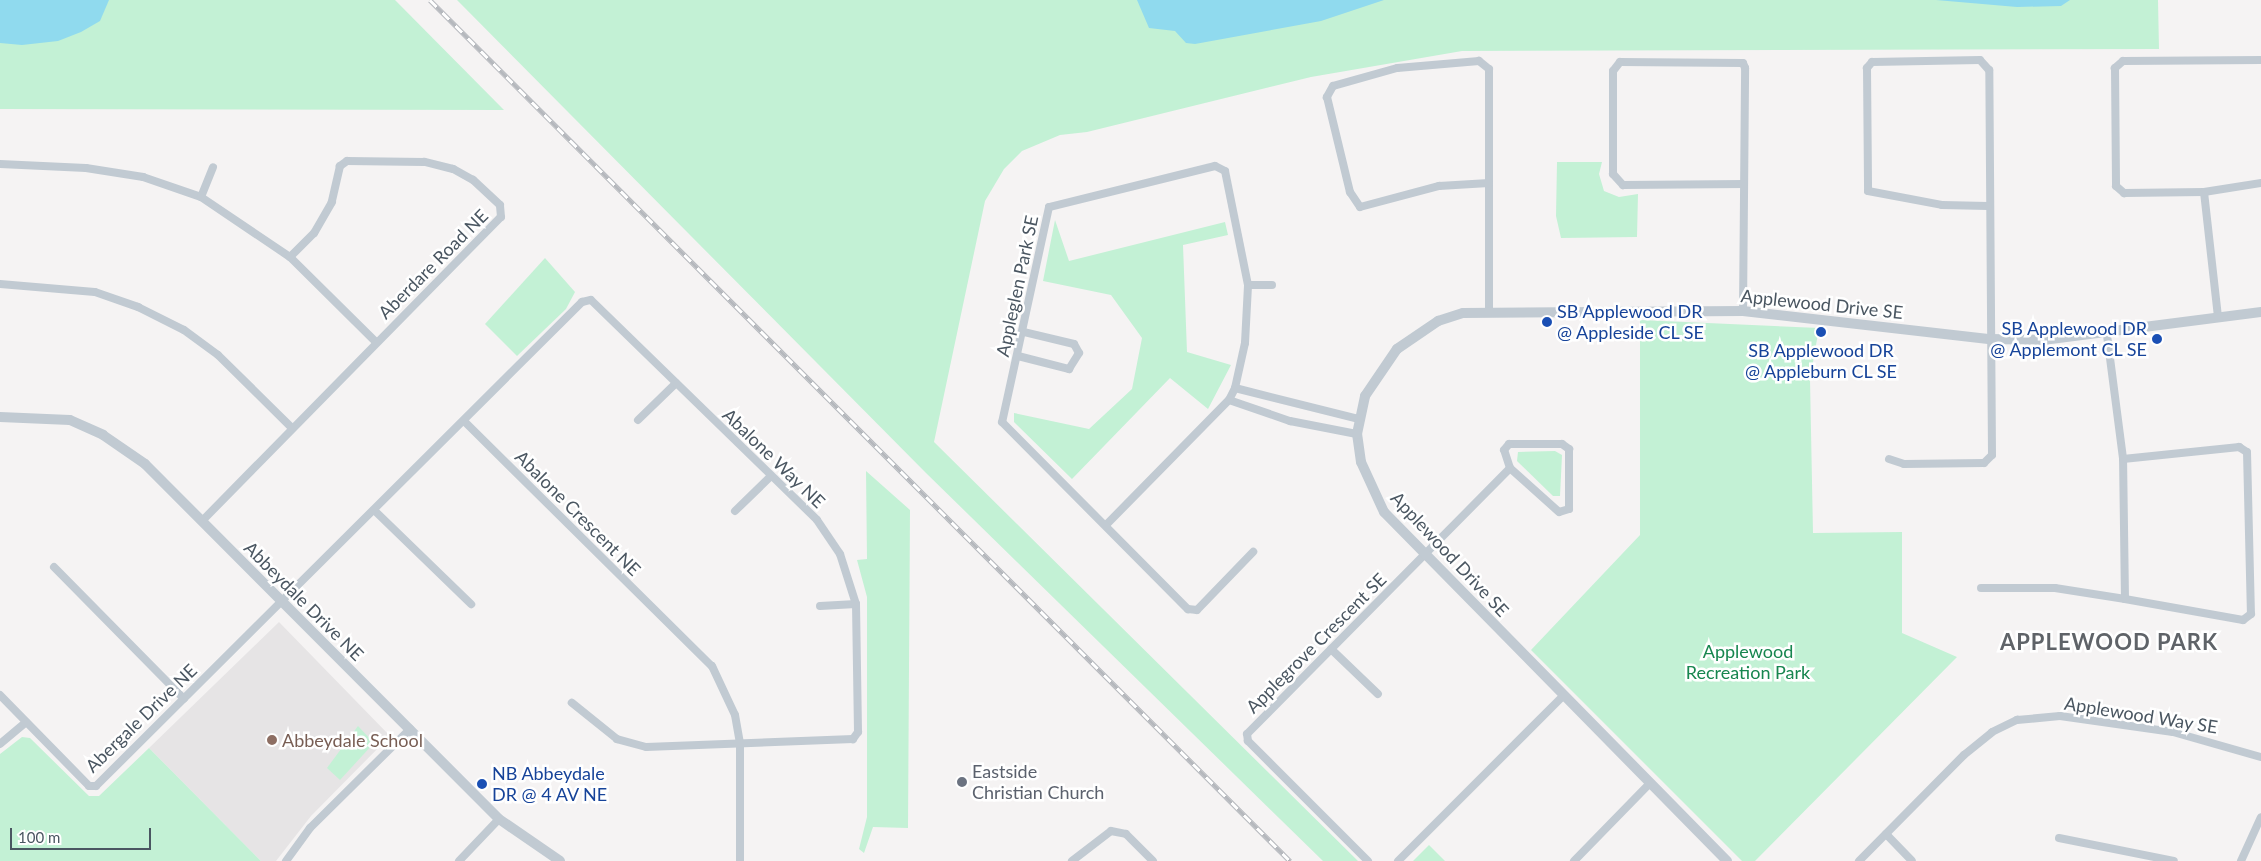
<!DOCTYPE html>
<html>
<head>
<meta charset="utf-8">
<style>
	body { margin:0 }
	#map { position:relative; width:2261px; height:861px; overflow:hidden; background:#f5f3f3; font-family:Lato,sans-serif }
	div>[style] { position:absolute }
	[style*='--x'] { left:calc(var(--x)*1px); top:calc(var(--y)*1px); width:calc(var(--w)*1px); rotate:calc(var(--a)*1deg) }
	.education>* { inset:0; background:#e6e4e5 }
	.green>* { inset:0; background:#c3f1d5 }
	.water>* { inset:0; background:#90daee }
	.minor>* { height:8px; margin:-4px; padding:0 4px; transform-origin:4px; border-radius:4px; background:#c1cad2 }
	.tertiary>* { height:10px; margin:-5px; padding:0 5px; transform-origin:5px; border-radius:5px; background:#c1cad2 }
	.rail>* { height:5px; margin-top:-2.5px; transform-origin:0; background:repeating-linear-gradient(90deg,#fff 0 9px,#b5b8bd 0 18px); box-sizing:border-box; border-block:1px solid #b5b8bd }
	.dots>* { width:14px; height:14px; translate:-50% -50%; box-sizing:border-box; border:2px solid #fff; border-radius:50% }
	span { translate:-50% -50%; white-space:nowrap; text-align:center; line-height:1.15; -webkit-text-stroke:5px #fff; paint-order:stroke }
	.street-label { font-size:18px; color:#4a5661 }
	.transit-label { font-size:18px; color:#164399 }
	.left { translate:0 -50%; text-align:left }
	.right { translate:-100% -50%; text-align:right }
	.park-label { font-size:18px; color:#17864f }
	.education-label { font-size:18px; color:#785e54 }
	.worship-label { font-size:18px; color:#5b616d }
	.district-label { font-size:22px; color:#5f6368; font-weight:700; letter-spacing:1px }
	.scale { position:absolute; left:10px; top:828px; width:141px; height:22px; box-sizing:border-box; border:2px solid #4a5661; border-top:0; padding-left:6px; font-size:15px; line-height:18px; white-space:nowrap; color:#4a5661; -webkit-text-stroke:4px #fff; paint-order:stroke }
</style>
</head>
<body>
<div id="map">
	<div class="education">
		<div style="clip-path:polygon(279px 622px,390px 736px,311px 816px,276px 861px,261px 861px,149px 748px)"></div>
	</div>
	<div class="green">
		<div style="clip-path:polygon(0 0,395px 0,504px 110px,0 109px)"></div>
		<div style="clip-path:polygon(457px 0,2158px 0,2159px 49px,1462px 51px,1311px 77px,1087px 132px,1060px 135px,1022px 151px,1004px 169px,985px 201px,934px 442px,1358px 861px,1323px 861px,926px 473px)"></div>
		<div style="clip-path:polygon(1557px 162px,1602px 162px,1599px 174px,1604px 191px,1619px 197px,1638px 194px,1637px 237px,1561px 238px,1556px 216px)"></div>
		<div style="clip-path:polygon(1055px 220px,1069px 261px,1225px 222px,1228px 235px,1183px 245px,1187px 352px,1231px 365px,1208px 409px,1170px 378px,1072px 479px,1014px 422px,1014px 413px,1089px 429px,1132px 389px,1142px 338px,1111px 295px,1043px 281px)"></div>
		<div style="clip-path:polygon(545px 258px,575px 292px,566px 309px,517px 356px,485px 324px)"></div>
		<div style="clip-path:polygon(1640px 320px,1819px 328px,1810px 379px,1813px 533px,1902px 532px,1902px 633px,1957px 657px,1755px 861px,1742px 861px,1531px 650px,1640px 535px)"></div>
		<div style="clip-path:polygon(1518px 452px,1555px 451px,1562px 455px,1560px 496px,1553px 496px,1517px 461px)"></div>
		<div style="clip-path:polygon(866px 471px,910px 510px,908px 828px,873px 827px,864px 853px,859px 849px,867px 817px,867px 597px,857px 560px,867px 559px)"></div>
		<div style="clip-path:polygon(358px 726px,374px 743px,340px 780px,327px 768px)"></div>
		<div style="clip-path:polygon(22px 737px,30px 738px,89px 796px,99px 796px,149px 748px,261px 861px,0 861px,0 754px)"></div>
		<div style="clip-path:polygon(1429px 845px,1445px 861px,1413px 861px)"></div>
	</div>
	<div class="water">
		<div style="clip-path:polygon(0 0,109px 0,100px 21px,81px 32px,58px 41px,22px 45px,0 43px)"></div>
		<div style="clip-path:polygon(1137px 0,1384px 0,1321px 21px,1195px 44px,1186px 43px,1175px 31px,1149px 28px)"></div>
		<div style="clip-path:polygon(1936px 0,2070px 0,2061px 6px,2017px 7px)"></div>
	</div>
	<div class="minor">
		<div style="--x:2261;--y:60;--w:138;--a:179.6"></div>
		<div style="--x:2123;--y:61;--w:11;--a:139"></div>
		<div style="--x:2115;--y:68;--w:118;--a:89.5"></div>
		<div style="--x:2116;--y:186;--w:11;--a:41"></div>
		<div style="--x:2124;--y:193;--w:80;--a:-0.7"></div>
		<div style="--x:2204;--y:192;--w:58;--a:-9"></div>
		<div style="--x:0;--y:164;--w:86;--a:2.7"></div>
		<div style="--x:86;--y:168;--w:58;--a:9"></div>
		<div style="--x:143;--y:177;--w:61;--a:19"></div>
		<div style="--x:201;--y:197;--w:107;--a:34"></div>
		<div style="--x:290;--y:257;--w:121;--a:44.7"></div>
		<div style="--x:2204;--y:192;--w:126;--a:83.6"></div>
		<div style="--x:201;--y:197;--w:32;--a:-68"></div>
		<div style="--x:0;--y:284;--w:95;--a:4.8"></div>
		<div style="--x:95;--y:292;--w:46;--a:19.2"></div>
		<div style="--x:138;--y:307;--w:51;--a:26.6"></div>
		<div style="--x:184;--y:330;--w:42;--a:36.3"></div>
		<div style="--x:218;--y:355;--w:103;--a:44.6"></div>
		<div style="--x:1248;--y:285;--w:24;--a:0"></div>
		<div style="--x:1743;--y:311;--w:243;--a:-89.5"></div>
		<div style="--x:1745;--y:68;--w:5;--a:-112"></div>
		<div style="--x:1743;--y:63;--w:123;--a:-179.5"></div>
		<div style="--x:1620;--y:62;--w:11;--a:128"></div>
		<div style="--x:1613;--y:71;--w:103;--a:90"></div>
		<div style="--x:1613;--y:174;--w:15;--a:48"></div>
		<div style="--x:1623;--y:185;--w:121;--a:-0.5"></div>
		<div style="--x:1489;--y:312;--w:243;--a:-90"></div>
		<div style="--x:1489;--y:69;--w:13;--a:-141"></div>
		<div style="--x:1479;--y:61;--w:82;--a:175.1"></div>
		<div style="--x:1397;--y:68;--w:66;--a:164.3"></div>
		<div style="--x:1333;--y:86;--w:13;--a:119"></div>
		<div style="--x:1327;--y:97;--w:98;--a:76.4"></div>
		<div style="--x:1350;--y:192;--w:18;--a:56"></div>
		<div style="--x:1360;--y:207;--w:82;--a:-14.9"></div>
		<div style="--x:1439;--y:186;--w:50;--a:-3.4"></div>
		<div style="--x:2107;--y:335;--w:125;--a:82.6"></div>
		<div style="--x:1018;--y:356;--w:53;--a:14.3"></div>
		<div style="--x:1069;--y:369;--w:19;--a:-58"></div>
		<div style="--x:1079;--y:353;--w:10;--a:-119"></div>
		<div style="--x:1074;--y:344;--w:51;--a:-166.5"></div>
		<div style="--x:1235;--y:388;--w:127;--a:14.1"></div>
		<div style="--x:1229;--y:400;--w:65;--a:19"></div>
		<div style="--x:1290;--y:421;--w:68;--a:11"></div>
		<div style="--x:638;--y:420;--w:53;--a:-44.2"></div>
		<div style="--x:464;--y:421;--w:349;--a:44.7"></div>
		<div style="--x:712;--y:666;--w:54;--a:64.9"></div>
		<div style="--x:735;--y:715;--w:29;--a:80"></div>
		<div style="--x:740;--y:744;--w:117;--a:90"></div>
		<div style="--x:1509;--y:444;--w:53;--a:0"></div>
		<div style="--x:1562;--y:444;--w:9;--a:36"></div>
		<div style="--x:1569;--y:449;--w:60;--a:90"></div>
		<div style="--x:1569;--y:509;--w:10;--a:163"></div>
		<div style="--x:1559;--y:512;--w:66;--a:-138.1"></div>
		<div style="--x:1510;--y:468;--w:19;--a:-108"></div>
		<div style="--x:1504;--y:450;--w:8;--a:-50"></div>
		<div style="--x:2239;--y:447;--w:9;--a:32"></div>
		<div style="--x:2247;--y:452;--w:162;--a:88.6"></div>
		<div style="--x:2251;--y:614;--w:10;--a:143"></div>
		<div style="--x:2243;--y:620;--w:120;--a:-169.9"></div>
		<div style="--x:2125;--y:599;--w:140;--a:-90.8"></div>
		<div style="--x:2123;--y:459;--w:117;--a:-5.9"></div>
		<div style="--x:1889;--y:459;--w:16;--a:18"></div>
		<div style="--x:1904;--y:464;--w:80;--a:-0.7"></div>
		<div style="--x:1984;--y:463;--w:11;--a:-45"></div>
		<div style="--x:1992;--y:455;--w:385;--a:-90.4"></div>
		<div style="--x:1989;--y:70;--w:13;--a:-132"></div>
		<div style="--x:1980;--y:60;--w:108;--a:178.9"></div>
		<div style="--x:1872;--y:62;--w:8;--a:130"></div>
		<div style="--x:1867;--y:68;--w:123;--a:89.5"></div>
		<div style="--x:1868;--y:191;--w:75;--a:10.7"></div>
		<div style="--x:1942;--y:205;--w:46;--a:1.2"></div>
		<div style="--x:375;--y:511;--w:134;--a:44.1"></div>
		<div style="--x:735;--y:511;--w:50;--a:-44.2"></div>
		<div style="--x:203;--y:520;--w:425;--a:-45.5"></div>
		<div style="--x:501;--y:217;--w:12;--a:-95"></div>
		<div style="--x:500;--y:205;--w:37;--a:-137"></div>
		<div style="--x:473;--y:180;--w:23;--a:-151"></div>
		<div style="--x:453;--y:169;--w:30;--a:-166"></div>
		<div style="--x:424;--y:162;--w:77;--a:-179.3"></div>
		<div style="--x:347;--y:161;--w:9;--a:144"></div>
		<div style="--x:340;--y:166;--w:37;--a:103"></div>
		<div style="--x:332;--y:202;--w:36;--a:120"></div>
		<div style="--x:314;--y:233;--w:34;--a:135"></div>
		<div style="--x:1107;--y:524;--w:174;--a:-45.5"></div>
		<div style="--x:1229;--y:400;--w:13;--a:-63"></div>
		<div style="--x:1235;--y:388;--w:46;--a:-77.5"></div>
		<div style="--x:1245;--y:343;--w:58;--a:-87"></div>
		<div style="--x:1248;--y:285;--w:116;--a:-101.4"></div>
		<div style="--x:1225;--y:171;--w:11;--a:-153"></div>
		<div style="--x:1215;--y:166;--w:171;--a:166.1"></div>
		<div style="--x:1049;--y:207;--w:220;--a:102.3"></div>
		<div style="--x:1002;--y:422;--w:264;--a:45.2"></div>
		<div style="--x:1188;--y:609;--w:9;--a:6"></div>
		<div style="--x:1197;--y:610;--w:81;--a:-46"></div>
		<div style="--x:54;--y:567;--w:185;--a:45.4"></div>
		<div style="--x:1981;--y:588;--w:74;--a:0"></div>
		<div style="--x:2055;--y:588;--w:71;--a:8.9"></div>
		<div style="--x:820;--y:606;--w:36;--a:-3"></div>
		<div style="--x:1331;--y:649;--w:65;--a:43.8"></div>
		<div style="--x:0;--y:695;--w:127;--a:45.6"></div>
		<div style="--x:89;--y:786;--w:7;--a:0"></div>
		<div style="--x:96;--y:786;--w:686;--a:-44.88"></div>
		<div style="--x:582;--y:302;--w:9;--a:-13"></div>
		<div style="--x:591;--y:300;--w:315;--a:44.2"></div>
		<div style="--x:817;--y:520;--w:41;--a:55.9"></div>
		<div style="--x:840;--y:554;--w:52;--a:72.3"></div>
		<div style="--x:856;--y:604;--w:128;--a:89.1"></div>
		<div style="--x:858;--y:732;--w:9;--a:126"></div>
		<div style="--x:853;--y:739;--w:207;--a:177.8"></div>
		<div style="--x:646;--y:747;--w:30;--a:-165"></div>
		<div style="--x:617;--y:739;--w:58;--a:-141.3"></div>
		<div style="--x:0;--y:744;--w:34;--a:-40"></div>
		<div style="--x:1886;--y:834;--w:37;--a:46"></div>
		<div style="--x:2059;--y:838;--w:117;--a:11.3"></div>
		<div style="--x:286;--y:861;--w:41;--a:-54"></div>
		<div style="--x:310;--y:828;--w:141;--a:-44.7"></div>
		<div style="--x:459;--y:861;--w:58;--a:-46.4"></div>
		<div style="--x:1072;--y:861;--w:49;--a:-37.6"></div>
		<div style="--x:1111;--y:831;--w:15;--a:11"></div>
		<div style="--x:1126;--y:834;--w:38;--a:45"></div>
		<div style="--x:1368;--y:861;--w:170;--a:-135"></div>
		<div style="--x:1248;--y:741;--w:7;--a:-98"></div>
		<div style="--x:1247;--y:734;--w:374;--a:-45.3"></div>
		<div style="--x:1398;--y:861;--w:233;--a:-45"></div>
		<div style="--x:1574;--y:861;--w:109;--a:-45.7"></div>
		<div style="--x:1859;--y:861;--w:149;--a:-45.3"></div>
		<div style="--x:1964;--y:755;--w:36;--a:-39"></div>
		<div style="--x:1992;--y:732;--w:28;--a:-26"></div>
		<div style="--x:2017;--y:720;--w:43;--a:-5.3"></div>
		<div style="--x:2060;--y:716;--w:114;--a:8.1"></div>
		<div style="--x:2173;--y:732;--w:91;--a:15.9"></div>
		<div style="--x:2241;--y:861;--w:48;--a:-65.6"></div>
	</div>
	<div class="tertiary">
		<div style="--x:0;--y:417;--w:70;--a:2.5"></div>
		<div style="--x:70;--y:420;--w:36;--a:24"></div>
		<div style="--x:103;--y:435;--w:51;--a:34.6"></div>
		<div style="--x:145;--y:464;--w:501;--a:45.08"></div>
		<div style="--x:499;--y:819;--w:74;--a:34.5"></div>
		<div style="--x:1727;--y:861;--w:489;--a:-134.5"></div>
		<div style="--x:1384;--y:512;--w:55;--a:-114.7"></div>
		<div style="--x:1361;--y:462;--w:28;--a:-98"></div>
		<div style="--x:1357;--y:434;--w:39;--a:-78"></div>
		<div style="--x:1365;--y:396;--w:57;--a:-55.8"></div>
		<div style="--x:1397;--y:349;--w:50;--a:-34.3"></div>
		<div style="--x:1438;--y:321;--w:26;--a:-18"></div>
		<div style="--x:1463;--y:313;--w:280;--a:-0.4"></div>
		<div style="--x:1743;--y:311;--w:249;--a:6.5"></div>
		<div style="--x:1990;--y:339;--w:53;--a:1.1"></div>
		<div style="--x:2043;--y:340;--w:220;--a:-7.3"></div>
	</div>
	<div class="rail">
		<div style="--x:430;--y:0;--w:1217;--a:45.03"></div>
	</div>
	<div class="dots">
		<div style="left:1547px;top:322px;background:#1a4fb4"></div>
		<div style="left:1821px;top:332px;background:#1a4fb4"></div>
		<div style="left:2157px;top:339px;background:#1a4fb4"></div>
		<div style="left:272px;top:740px;background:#8d6e63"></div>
		<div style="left:962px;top:782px;background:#6b7280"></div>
		<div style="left:482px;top:784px;background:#1a4fb4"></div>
	</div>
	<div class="street-label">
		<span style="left:433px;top:264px;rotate:-45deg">Aberdare Road NE</span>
		<span style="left:1017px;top:286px;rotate:-78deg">Appleglen Park SE</span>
		<span style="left:1822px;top:304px;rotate:6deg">Applewood Drive SE</span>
		<span style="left:774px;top:458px;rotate:44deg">Abalone Way NE</span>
		<span style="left:578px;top:513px;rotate:45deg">Abalone Crescent NE</span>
		<span style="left:1450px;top:554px;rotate:47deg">Applewood Drive SE</span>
		<span style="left:304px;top:601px;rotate:45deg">Abbeydale Drive NE</span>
		<span style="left:1316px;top:643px;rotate:-45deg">Applegrove Crescent SE</span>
		<span style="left:2141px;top:715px;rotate:9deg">Applewood Way SE</span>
		<span style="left:141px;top:718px;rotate:-44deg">Abergale Drive NE</span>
	</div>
	<div class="transit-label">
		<span class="left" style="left:1557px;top:322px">SB Applewood DR<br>@ Appleside CL SE</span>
		<span class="right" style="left:2147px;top:339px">SB Applewood DR<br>@ Applemont CL SE</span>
		<span style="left:1821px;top:361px">SB Applewood DR<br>@ Appleburn CL SE</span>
		<span class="left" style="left:492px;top:784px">NB Abbeydale<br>DR @ 4 AV NE</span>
	</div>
	<div class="park-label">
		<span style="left:1748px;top:662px">Applewood<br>Recreation Park</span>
	</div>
	<div class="education-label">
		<span class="left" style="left:282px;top:740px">Abbeydale School</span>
	</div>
	<div class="worship-label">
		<span class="left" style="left:972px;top:782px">Eastside<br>Christian Church</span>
	</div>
	<div class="district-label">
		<span style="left:2109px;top:642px">APPLEWOOD PARK</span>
	</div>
	<div class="scale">100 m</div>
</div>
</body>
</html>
